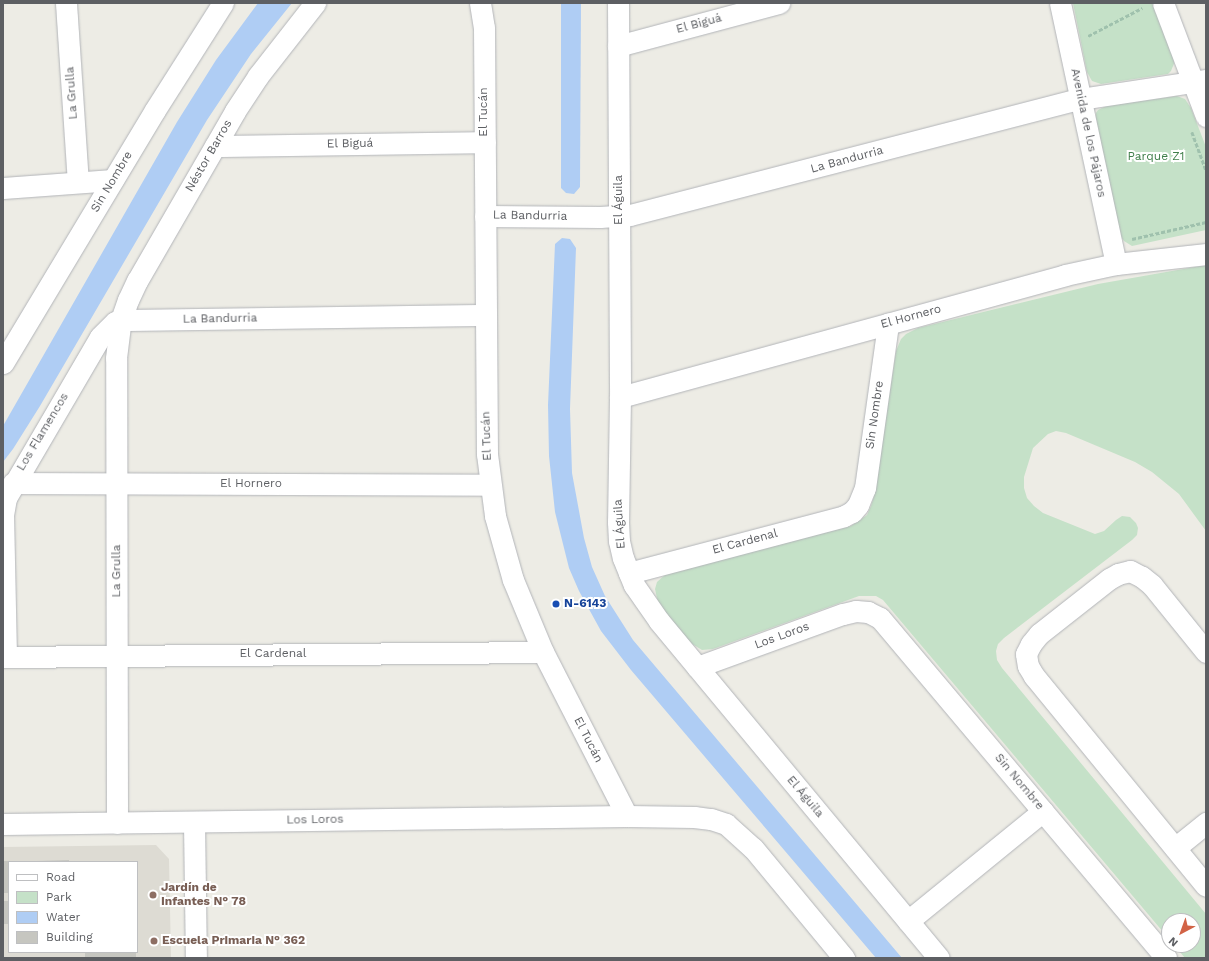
<!DOCTYPE html>
<html>
<head>
<meta charset="utf-8">
<style>
	body { margin:0 }
	#map { position:relative; width:1209px; height:961px; overflow:hidden; background:#edece5; font-family:"Work Sans",sans-serif }
	div>[style] { position:absolute }
	[style*='--x'] { left:calc(var(--x)*1px); top:calc(var(--y)*1px); width:calc(var(--w)*1px); rotate:calc(var(--a)*1deg) }
	.education>* { inset:0; background:#dddbd3 }
	.green>* { inset:0; background:#c5e1c8 }
	.water>* { inset:0; background:#afcdf4 }
	.building>* { inset:0; background:#c6c6c0 }
	.path>* { height:2.5px; margin-top:-1.25px; transform-origin:0; background:repeating-linear-gradient(90deg,#9fc1ad 0 4px,transparent 0 6px) }
	.roads { filter:drop-shadow(0 0 1px #b2b4b8) drop-shadow(0 0 1px #b2b4b8) }
	.street>* { height:21px; margin:-10.5px; padding:0 10.5px; transform-origin:10.5px; border-radius:10.5px; background:#fff }
	.dots>* { width:11px; height:11px; translate:-50% -50%; box-sizing:border-box; border:2px solid #fff; border-radius:50% }
	span { translate:-50% -50%; white-space:nowrap; text-align:center; line-height:1.15; -webkit-text-stroke:4px #fff; paint-order:stroke }
	.street-label { font-size:12px; color:#5d5f63 }
	.park-label { font-size:12px; color:#407f4b }
	.transit-label { font-size:12px; color:#164399; font-weight:700 }
	.left { translate:0 -50%; text-align:left }
	.education-label { font-size:12px; color:#785e54; font-weight:700 }
	.frame { position:absolute; inset:0; border:4px solid #5d5f63; pointer-events:none }
	.legend { position:absolute; left:8px; top:861px; width:130px; height:92px; box-sizing:border-box; background:#fff; border:1px solid #bebfc1; margin:0; padding:5px 7px; list-style:none; font-size:12px; color:#5d5f63 }
	.legend li { display:flex; align-items:center; gap:8px; height:20px }
	.legend b { width:20px; border:1px solid #bebfc1 }
	.north { position:absolute; left:1161px; top:913px; width:40px; height:40px; box-sizing:border-box; background:#fff; border:1px solid #bebfc1; border-radius:50%; rotate:221deg; font-size:11px; font-weight:700; line-height:16px; text-align:center; color:#5d5f63 }
	.north::after { content:''; display:block; margin:auto; width:14px; height:18px; background:#d26346; clip-path:polygon(50% 0,100% 100%,50% 72%,0 100%) }
</style>
</head>
<body>
<div id="map">
	<div class="education">
		<div style="clip-path:polygon(evenodd,156px 845px,169px 859px,171px 958px,3px 958px,3px 847px,156px 845px,9px 862px,137px 862px,137px 952px,9px 952px,9px 862px)"></div>
	</div>
	<div class="green">
		<div style="clip-path:polygon(1073px 3px,1154px 3px,1175px 61px,1171px 71px,1168px 74px,1101px 84px,1092px 81px,1087px 72px)"></div>
		<div style="clip-path:polygon(1177px 96px,1185px 99px,1191px 108px,1206px 147px,1206px 230px,1132px 246px,1124px 241px,1121px 237px,1096px 119px,1096px 113px,1098px 110px,1106px 106px)"></div>
		<div style="clip-path:polygon(1206px 265px,1206px 531px,1179px 494px,1152px 472px,1135px 462px,1066px 433px,1056px 431px,1048px 434px,1033px 448px,1024px 477px,1024px 488px,1027px 498px,1034px 506px,1043px 513px,1095px 534px,1104px 531px,1116px 520px,1122px 516px,1130px 517px,1136px 523px,1138px 528px,1137px 535px,1132px 540px,1004px 638px,998px 644px,996px 651px,997px 660px,1002px 668px,1206px 914px,1206px 958px,1185px 958px,1174px 945px,1193px 945px,1193px 921px,1169px 921px,1169px 939px,883px 600px,876px 596px,859px 596px,713px 649px,702px 650px,689px 642px,658px 603px,655px 589px,657px 582px,666px 574px,851px 526px,867px 515px,871px 506px,874px 496px,896px 351px,901px 339px,906px 334px,918px 328px,1098px 284px)"></div>
	</div>
	<div class="water">
		<div style="clip-path:polygon(258px 3px,292px 3px,251px 54px,207px 120px,40px 406px,13px 449px,3px 462px,3px 426px,177px 122px,216px 60px)"></div>
		<div style="clip-path:polygon(561px 3px,581px 3px,580px 187px,574px 194px,566px 193px,561px 188px)"></div>
		<div style="clip-path:polygon(562px 238px,570px 239px,576px 248px,570px 409px,572px 473px,584px 538px,592px 567px,605px 596px,633px 640px,902px 958px,876px 958px,631px 670px,601px 631px,579px 591px,569px 568px,555px 512px,549px 456px,548px 405px,555px 244px)"></div>
	</div>
	<div class="building">
		<div style="clip-path:polygon(69px 860px,69px 862px,37px 862px,37px 861px)"></div>
		<div style="clip-path:polygon(3px 861px,9px 861px,9px 893px,3px 893px)"></div>
		<div style="clip-path:polygon(3px 901px,9px 901px,9px 924px,3px 924px)"></div>
		<div style="clip-path:polygon(85px 952px,136px 952px,136px 958px,85px 958px)"></div>
	</div>
	<div class="path">
		<div style="--x:1088;--y:36;--w:61;--a:-27.4"></div>
		<div style="--x:1192;--y:132;--w:40;--a:69.8"></div>
		<div style="--x:1132;--y:239;--w:76;--a:-12.9"></div>
	</div>
	<div class="roads">
		<div class="street">
			<div style="--x:66;--y:3;--w:179;--a:86.2"></div>
			<div style="--x:480;--y:3;--w:24;--a:81"></div>
			<div style="--x:484;--y:27;--w:427;--a:89.6"></div>
			<div style="--x:487;--y:454;--w:63;--a:82.6"></div>
			<div style="--x:495;--y:516;--w:66;--a:74.3"></div>
			<div style="--x:513;--y:580;--w:78;--a:67.4"></div>
			<div style="--x:543;--y:652;--w:184;--a:62.9"></div>
			<div style="--x:618;--y:3;--w:394;--a:89.7"></div>
			<div style="--x:620;--y:397;--w:125;--a:90.9"></div>
			<div style="--x:618;--y:522;--w:19;--a:87"></div>
			<div style="--x:619;--y:541;--w:17;--a:77"></div>
			<div style="--x:623;--y:558;--w:29;--a:68"></div>
			<div style="--x:634;--y:585;--w:44;--a:55.2"></div>
			<div style="--x:659;--y:621;--w:438;--a:50.3"></div>
			<div style="--x:1060;--y:3;--w:267;--a:77.9"></div>
			<div style="--x:1163;--y:3;--w:121;--a:69.2"></div>
			<div style="--x:618;--y:46;--w:167;--a:-15"></div>
			<div style="--x:215;--y:146;--w:270;--a:-0.8"></div>
			<div style="--x:3;--y:188;--w:110;--a:-4.2"></div>
			<div style="--x:485;--y:216;--w:115;--a:0.5"></div>
			<div style="--x:600;--y:217;--w:30;--a:-4"></div>
			<div style="--x:630;--y:215;--w:465;--a:-14.5"></div>
			<div style="--x:1080;--y:99;--w:127;--a:-8.6"></div>
			<div style="--x:3;--y:363;--w:295;--a:-59"></div>
			<div style="--x:155;--y:110;--w:127;--a:-57.6"></div>
			<div style="--x:620;--y:397;--w:461;--a:-15.3"></div>
			<div style="--x:1065;--y:275;--w:52;--a:-12.2"></div>
			<div style="--x:1116;--y:264;--w:91;--a:-6.3"></div>
			<div style="--x:13;--y:483;--w:477;--a:0.2"></div>
			<div style="--x:629;--y:573;--w:222;--a:-14.8"></div>
			<div style="--x:844;--y:516;--w:9;--a:-27"></div>
			<div style="--x:852;--y:512;--w:9;--a:-49"></div>
			<div style="--x:858;--y:505;--w:18;--a:-68"></div>
			<div style="--x:865;--y:488;--w:166;--a:-82"></div>
			<div style="--x:1206;--y:652;--w:86;--a:-128.9"></div>
			<div style="--x:1152;--y:585;--w:13;--a:-141"></div>
			<div style="--x:1142;--y:577;--w:13;--a:-153"></div>
			<div style="--x:1130;--y:571;--w:12;--a:166"></div>
			<div style="--x:1118;--y:574;--w:10;--a:151"></div>
			<div style="--x:1109;--y:579;--w:89;--a:141.8"></div>
			<div style="--x:1039;--y:634;--w:13;--a:129"></div>
			<div style="--x:1031;--y:644;--w:11;--a:117"></div>
			<div style="--x:1026;--y:654;--w:12;--a:81"></div>
			<div style="--x:1028;--y:666;--w:12;--a:59"></div>
			<div style="--x:1034;--y:676;--w:271;--a:50.7"></div>
			<div style="--x:3;--y:657;--w:540;--a:-0.53"></div>
			<div style="--x:6;--y:657;--w:142;--a:-91.2"></div>
			<div style="--x:3;--y:515;--w:17;--a:-80"></div>
			<div style="--x:6;--y:498;--w:186;--a:-59.7"></div>
			<div style="--x:100;--y:337;--w:21;--a:-45"></div>
			<div style="--x:115;--y:322;--w:6;--a:-18"></div>
			<div style="--x:121;--y:320;--w:365;--a:-0.8"></div>
			<div style="--x:697;--y:667;--w:155;--a:-20"></div>
			<div style="--x:843;--y:614;--w:13;--a:-13"></div>
			<div style="--x:856;--y:611;--w:12;--a:5"></div>
			<div style="--x:868;--y:612;--w:13;--a:27"></div>
			<div style="--x:880;--y:618;--w:444;--a:49.9"></div>
			<div style="--x:194;--y:822;--w:136;--a:89.2"></div>
			<div style="--x:117;--y:823;--w:465;--a:-90.1"></div>
			<div style="--x:116;--y:358;--w:38;--a:-83"></div>
			<div style="--x:121;--y:320;--w:21;--a:-71"></div>
			<div style="--x:128;--y:300;--w:21;--a:-65"></div>
			<div style="--x:137;--y:281;--w:196;--a:-60"></div>
			<div style="--x:235;--y:111;--w:42;--a:-56.7"></div>
			<div style="--x:258;--y:76;--w:93;--a:-52"></div>
			<div style="--x:3;--y:824;--w:624;--a:-0.73"></div>
			<div style="--x:627;--y:816;--w:67;--a:0.9"></div>
			<div style="--x:694;--y:817;--w:17;--a:7"></div>
			<div style="--x:711;--y:819;--w:16;--a:18"></div>
			<div style="--x:726;--y:824;--w:36;--a:42"></div>
			<div style="--x:753;--y:848;--w:143;--a:50.4"></div>
			<div style="--x:1175;--y:848;--w:40;--a:-39"></div>
			<div style="--x:908;--y:921;--w:174;--a:-39.2"></div>
		</div>
	</div>
	<div class="dots">
		<div style="left:556px;top:604px;background:#1a4fb4"></div>
		<div style="left:153px;top:895px;background:#8d6e63"></div>
		<div style="left:154px;top:941px;background:#8d6e63"></div>
	</div>
	<div class="street-label">
		<span style="left:699px;top:24px;rotate:-15deg">El Biguá</span>
		<span style="left:72px;top:93px;rotate:-94deg">La Grulla</span>
		<span style="left:484px;top:112px;rotate:-90deg">El Tucán</span>
		<span style="left:1088px;top:133px;rotate:78deg">Avenida de los Pájaros</span>
		<span style="left:350px;top:144px;rotate:-1deg">El Biguá</span>
		<span style="left:209px;top:156px;rotate:-60deg">Néstor Barros</span>
		<span style="left:847px;top:160px;rotate:-15deg">La Bandurria</span>
		<span style="left:112px;top:182px;rotate:-59deg">Sin Nombre</span>
		<span style="left:619px;top:200px;rotate:-90deg">El Águila</span>
		<span style="left:530px;top:216px;rotate:1deg">La Bandurria</span>
		<span style="left:911px;top:317px;rotate:-15deg">El Hornero</span>
		<span style="left:220px;top:319px;rotate:-1deg">La Bandurria</span>
		<span style="left:875px;top:415px;rotate:-82deg">Sin Nombre</span>
		<span style="left:43px;top:432px;rotate:-59deg">Los Flamencos</span>
		<span style="left:487px;top:436px;rotate:-92deg">El Tucán</span>
		<span style="left:251px;top:484px">El Hornero</span>
		<span style="left:620px;top:524px;rotate:-94deg">El Águila</span>
		<span style="left:745px;top:542px;rotate:-15deg">El Cardenal</span>
		<span style="left:117px;top:571px;rotate:-90deg">La Grulla</span>
		<span style="left:782px;top:636px;rotate:-20deg">Los Loros</span>
		<span style="left:273px;top:654px">El Cardenal</span>
		<span style="left:588px;top:740px;rotate:63deg">El Tucán</span>
		<span style="left:1019px;top:782px;rotate:50deg">Sin Nombre</span>
		<span style="left:805px;top:797px;rotate:50deg">El Águila</span>
		<span style="left:315px;top:820px;rotate:-1deg">Los Loros</span>
	</div>
	<div class="park-label">
		<span style="left:1156px;top:157px">Parque Z1</span>
	</div>
	<div class="transit-label">
		<span class="left" style="left:564px;top:604px">N-6143</span>
	</div>
	<div class="education-label">
		<span class="left" style="left:161px;top:895px">Jardín de<br>Infantes N° 78</span>
		<span class="left" style="left:162px;top:941px">Escuela Primaria N° 362</span>
	</div>
	<div class="frame"></div>
	<ul class="legend">
	<li><b style="height:5px;background:#fff"></b>Road</li>
	<li><b style="height:11px;background:#c5e1c8"></b>Park</li>
	<li><b style="height:11px;background:#afcdf4"></b>Water</li>
	<li><b style="height:11px;background:#c6c6c0"></b>Building</li>
	</ul>
	<div class="north">N</div>
</div>
</body>
</html>
